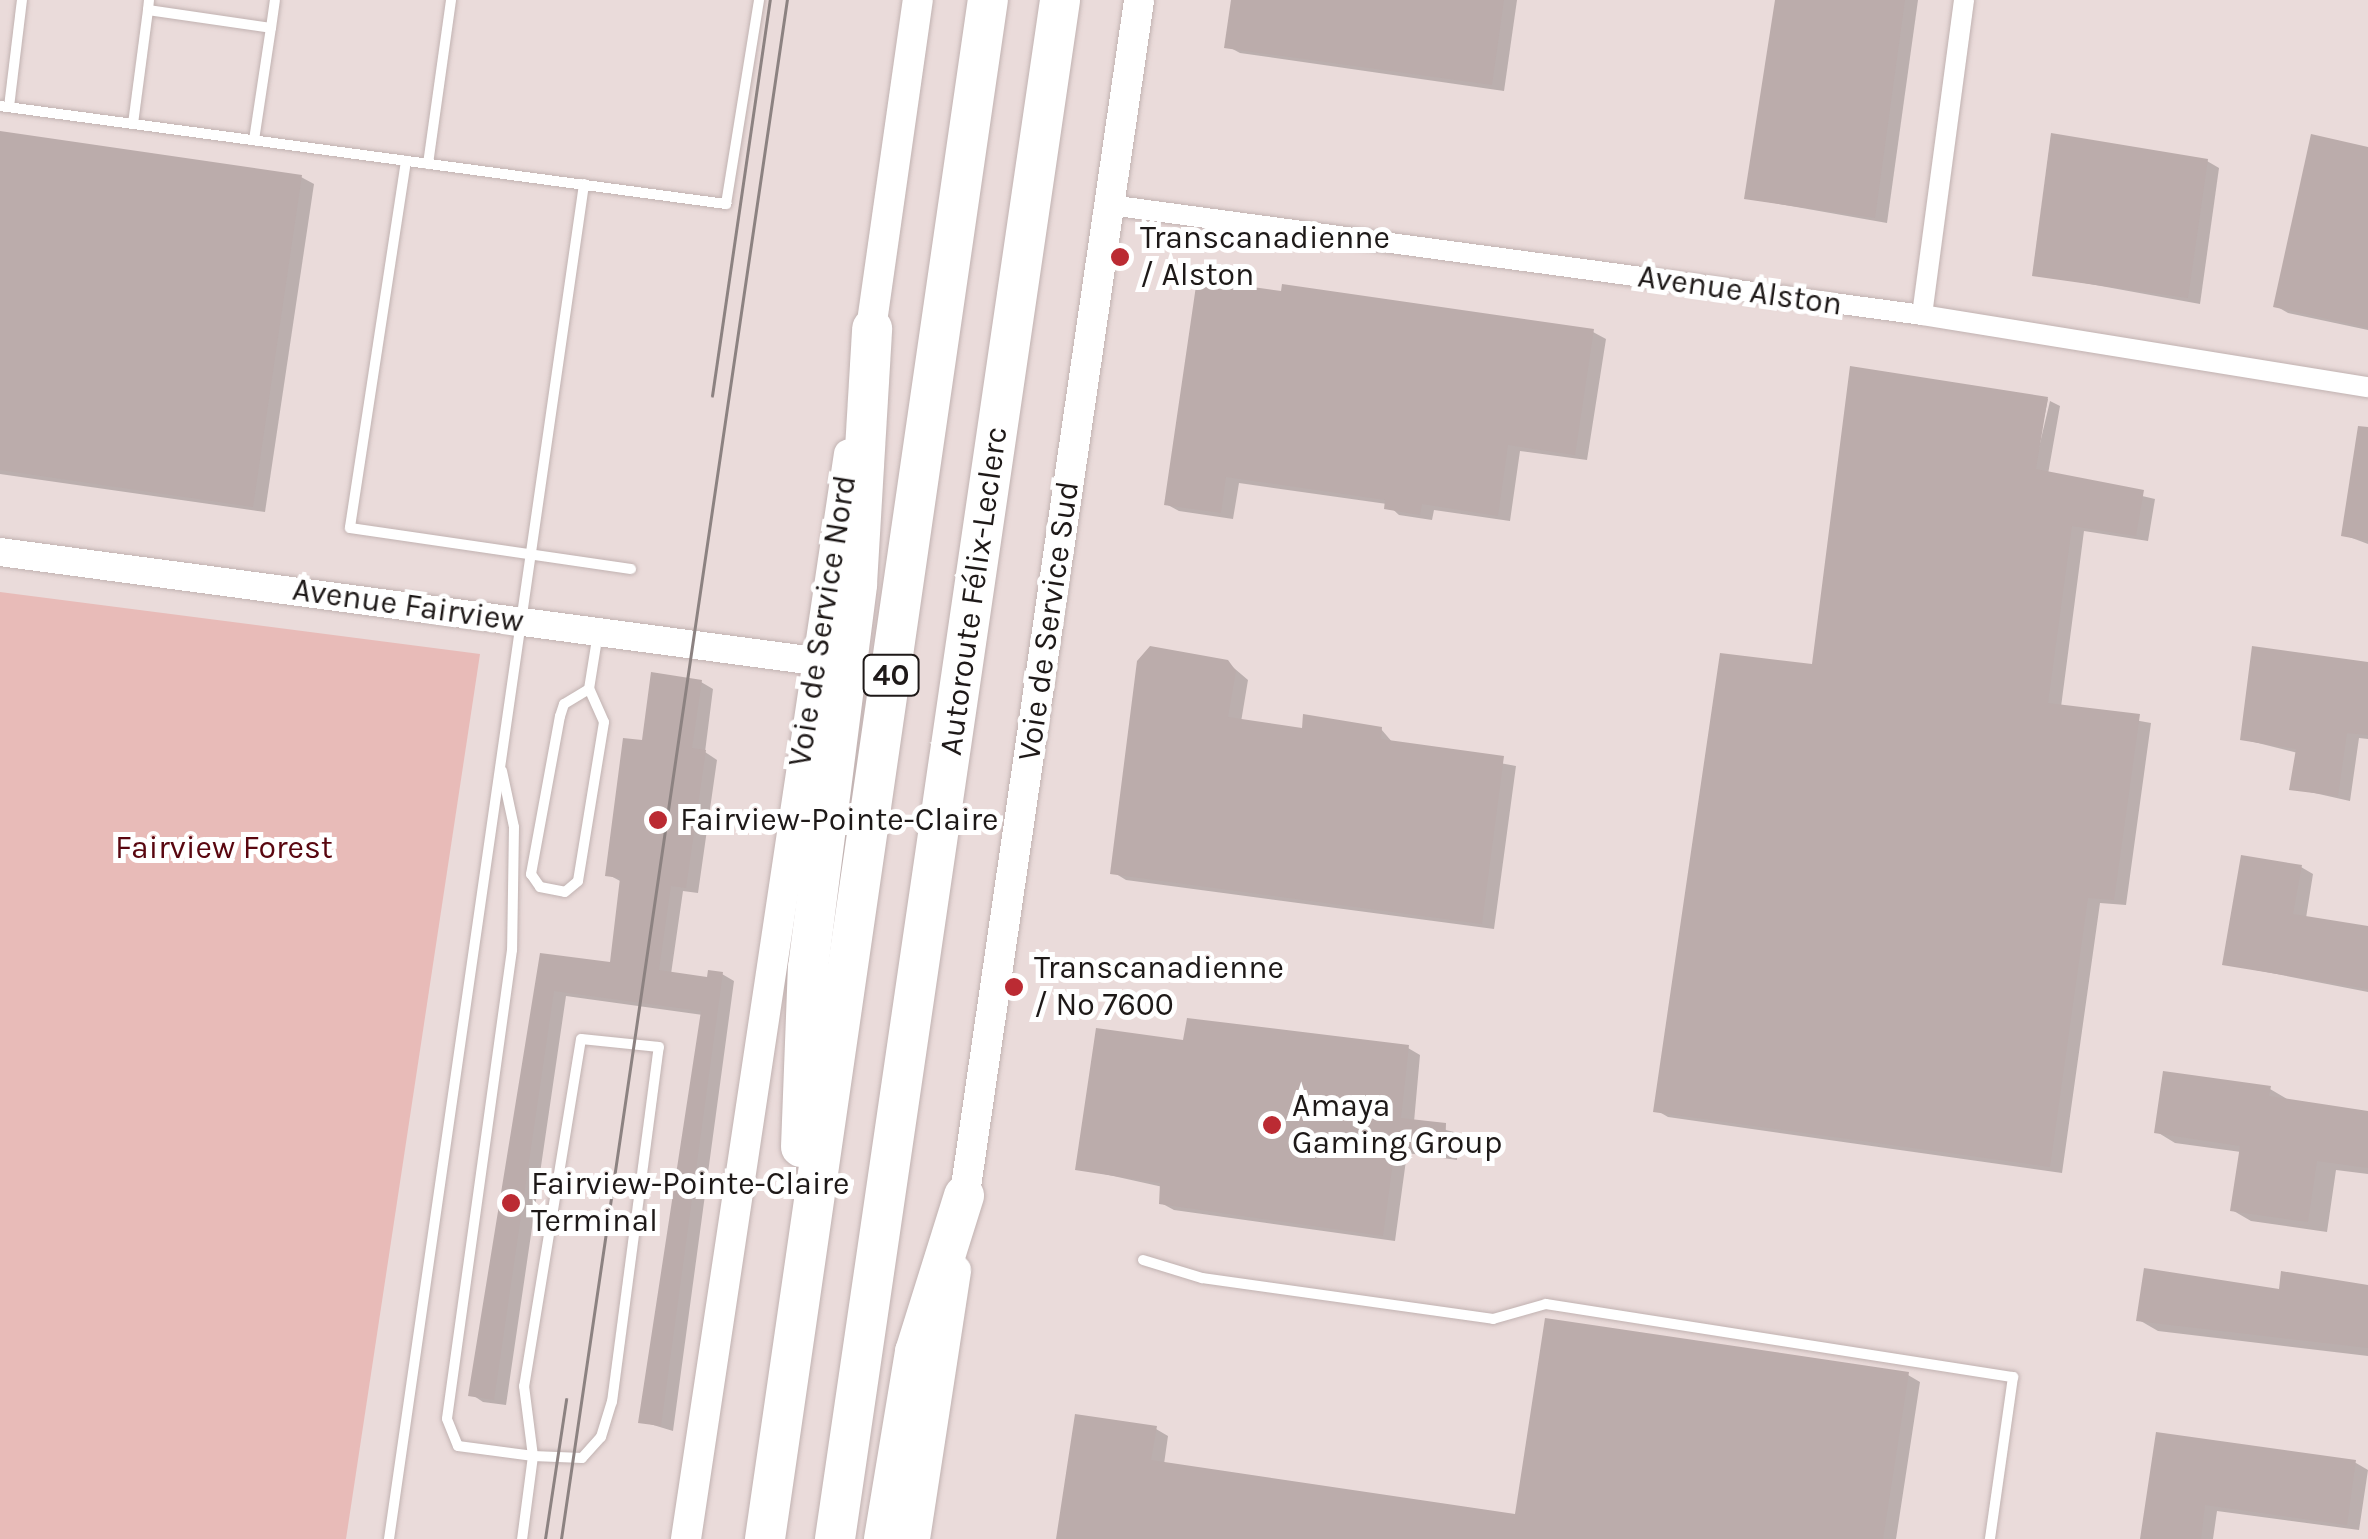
<!DOCTYPE html>
<html>
<head>
<meta charset="utf-8">
<style>
	body { margin:0 }
	#map { position:relative; width:2368px; height:1539px; overflow:hidden; background:#eadbda; font-family:Karla,sans-serif }
	div>[style] { position:absolute }
	[style*='--x'] { left:calc(var(--x)*1px); top:calc(var(--y)*1px); width:calc(var(--w)*1px); rotate:calc(var(--a)*1deg) }
	.green>* { inset:0; background:#e8bbb8 }
	.shadow>* { inset:0; background:#0003 }
	.building>* { inset:0; background:#bbacab }
	.roads { filter:drop-shadow(0 0 2px #c1b2b1) drop-shadow(0 0 2px #c1b2b1) }
	.service>* { height:10px; margin:-5px; padding:0 5px; transform-origin:5px; border-radius:5px; background:#fff }
	.minor>* { height:20px; margin:-10px; padding:0 10px; transform-origin:10px; border-radius:10px; background:#fff }
	.tertiary>* { height:28px; margin:-14px; padding:0 14px; transform-origin:14px; border-radius:14px; background:#fff }
	.secondary>* { height:30px; margin:-15px; padding:0 15px; transform-origin:15px; border-radius:15px; background:#fff }
	.motorway>* { height:40px; margin:-20px; padding:0 20px; transform-origin:20px; border-radius:20px; background:#fff }
	.tram>* { height:2.5px; margin:-1.25px; padding:0 1.25px; transform-origin:1.25px; border-radius:1.25px; background:#8c8281 }
	.dots>* { width:28px; height:28px; translate:-50% -50%; box-sizing:border-box; border:5px solid #fff; border-radius:50% }
	span { translate:-50% -50%; white-space:nowrap; text-align:center; line-height:1.15; -webkit-text-stroke:10px #fff; paint-order:stroke }
	.shield-label span { padding:2px 8px; background:#fff; border:2px solid; border-radius:8px; -webkit-text-stroke-width:0 }
	.shield-label { font-size:30px; color:#1e1918; font-weight:700 }
	.poi-label { font-size:32px; color:#1e1918 }
	.left { translate:0 -50%; text-align:left }
	.street-label { font-size:32px; color:#1e1918 }
	.park-label { font-size:32px; color:#59060f }
</style>
</head>
<body>
<div id="map">
	<div class="green">
		<div style="clip-path:polygon(0 592px,480px 654px,346px 1539px,0 1539px)"></div>
	</div>
	<div class="shadow">
		<div style="clip-path:polygon(1234px 0,1517px 0,1504px 91px,1240px 53px,1227px 46px)"></div>
		<div style="clip-path:polygon(1777px 0,1918px 0,1887px 223px,1746px 198px)"></div>
		<div style="clip-path:polygon(0 134px,301px 177px,314px 184px,265px 512px,0 474px)"></div>
		<div style="clip-path:polygon(2368px 149px,2368px 330px,2288px 313px,2276px 306px)"></div>
		<div style="clip-path:polygon(2207px 161px,2219px 168px,2200px 304px,2035px 274px)"></div>
		<div style="clip-path:polygon(1283px 294px,1593px 332px,1606px 339px,1587px 460px,1520px 451px,1510px 521px,1434px 510px,1432px 520px,1399px 515px,1387px 504px,1239px 483px,1233px 519px,1179px 511px,1166px 504px)"></div>
		<div style="clip-path:polygon(1852px 369px,2048px 399px,2031px 481px,2050px 401px,2060px 406px,2048px 474px,2155px 499px,2148px 541px,2084px 531px,2061px 707px,2151px 723px,2126px 905px,2100px 903px,2062px 1173px,1668px 1117px,1656px 1110px,1722px 656px,1814px 667px)"></div>
		<div style="clip-path:polygon(2368px 448px,2368px 544px,2344px 535px)"></div>
		<div style="clip-path:polygon(1228px 663px,1248px 680px,1241px 722px,1304px 730px,1381px 729px,1393px 743px,1516px 766px,1494px 929px,1126px 880px,1113px 872px)"></div>
		<div style="clip-path:polygon(2368px 665px,2368px 739px,2359px 738px,2350px 801px,2292px 788px,2298px 753px,2242px 739px)"></div>
		<div style="clip-path:polygon(701px 682px,713px 689px,705px 752px,717px 760px,698px 893px,683px 891px,671px 974px,709px 980px,722px 974px,734px 981px,673px 1431px,640px 1421px,703px 1015px,566px 996px,506px 1405px,483px 1402px,471px 1394px,542px 956px,612px 965px,622px 882px,607px 874px,644px 743px)"></div>
		<div style="clip-path:polygon(2301px 867px,2313px 874px,2306px 918px,2368px 929px,2368px 992px,2225px 964px)"></div>
		<div style="clip-path:polygon(1185px 1043px,1408px 1048px,1420px 1055px,1414px 1122px,1458px 1133px,1457px 1160px,1407px 1153px,1395px 1241px,1174px 1210px,1161px 1203px,1163px 1187px,1077px 1168px)"></div>
		<div style="clip-path:polygon(2270px 1089px,2289px 1100px,2368px 1113px,2368px 1174px,2336px 1170px,2327px 1232px,2251px 1221px,2232px 1210px,2241px 1152px,2175px 1143px,2157px 1132px)"></div>
		<div style="clip-path:polygon(2368px 1287px,2368px 1356px,2158px 1331px,2139px 1320px,2281px 1292px)"></div>
		<div style="clip-path:polygon(1908px 1375px,1920px 1382px,1896px 1539px,1059px 1539px,1156px 1429px,1168px 1436px,1164px 1464px,1517px 1517px)"></div>
		<div style="clip-path:polygon(2158px 1435px,2356px 1463px,2368px 1470px,2359px 1530px,2217px 1511px,2213px 1539px,2143px 1539px)"></div>
	</div>
	<div class="building">
		<div style="clip-path:polygon(1231px 0,1504px 0,1492px 85px,1224px 48px)"></div>
		<div style="clip-path:polygon(1775px 0,1905px 0,1875px 218px,1744px 199px)"></div>
		<div style="clip-path:polygon(0 131px,302px 175px,253px 507px,0 470px)"></div>
		<div style="clip-path:polygon(2051px 133px,2208px 159px,2188px 298px,2032px 276px)"></div>
		<div style="clip-path:polygon(2311px 134px,2368px 147px,2368px 328px,2273px 307px)"></div>
		<div style="clip-path:polygon(1197px 279px,1281px 291px,1282px 284px,1594px 329px,1575px 455px,1508px 445px,1498px 516px,1422px 504px,1420px 515px,1384px 509px,1385px 500px,1226px 477px,1221px 513px,1164px 505px)"></div>
		<div style="clip-path:polygon(1850px 366px,2048px 397px,2036px 469px,2144px 490px,2136px 536px,2072px 526px,2048px 703px,2140px 714px,2114px 900px,2088px 898px,2050px 1167px,1653px 1112px,1720px 653px,1812px 664px)"></div>
		<div style="clip-path:polygon(2358px 426px,2368px 427px,2368px 541px,2341px 536px)"></div>
		<div style="clip-path:polygon(1150px 646px,1228px 660px,1236px 671px,1228px 717px,1302px 728px,1303px 714px,1382px 727px,1381px 739px,1504px 756px,1482px 924px,1110px 874px,1137px 661px)"></div>
		<div style="clip-path:polygon(2252px 646px,2368px 662px,2368px 735px,2347px 733px,2338px 796px,2289px 790px,2296px 749px,2240px 740px)"></div>
		<div style="clip-path:polygon(651px 672px,702px 680px,692px 748px,706px 750px,686px 888px,671px 886px,659px 970px,707px 977px,708px 970px,723px 972px,661px 1426px,638px 1423px,701px 1011px,554px 991px,494px 1400px,468px 1396px,540px 953px,610px 962px,620px 878px,605px 876px,623px 738px,642px 740px)"></div>
		<div style="clip-path:polygon(2241px 855px,2302px 865px,2293px 914px,2368px 926px,2368px 989px,2222px 965px)"></div>
		<div style="clip-path:polygon(1187px 1018px,1409px 1045px,1401px 1118px,1446px 1123px,1445px 1154px,1395px 1147px,1383px 1236px,1159px 1204px,1160px 1183px,1075px 1170px,1096px 1028px,1183px 1040px)"></div>
		<div style="clip-path:polygon(2163px 1071px,2271px 1086px,2269px 1096px,2368px 1111px,2368px 1168px,2317px 1161px,2308px 1222px,2230px 1211px,2240px 1146px,2154px 1133px)"></div>
		<div style="clip-path:polygon(2144px 1268px,2279px 1289px,2281px 1271px,2368px 1285px,2368px 1348px,2136px 1321px)"></div>
		<div style="clip-path:polygon(1545px 1318px,1909px 1372px,1883px 1539px,1056px 1539px,1075px 1414px,1157px 1426px,1151px 1460px,1515px 1514px)"></div>
		<div style="clip-path:polygon(2156px 1432px,2356px 1460px,2347px 1525px,2205px 1505px,2201px 1539px,2140px 1539px)"></div>
	</div>
	<div class="roads">
		<div class="service">
			<div style="--x:149;--y:0;--w:10;--a:96"></div>
			<div style="--x:148;--y:10;--w:124;--a:8.3"></div>
			<div style="--x:271;--y:28;--w:28;--a:-82"></div>
			<div style="--x:0;--y:106;--w:733;--a:7.69"></div>
			<div style="--x:726;--y:204;--w:207;--a:-80.8"></div>
			<div style="--x:9;--y:107;--w:108;--a:-83.1"></div>
			<div style="--x:133;--y:124;--w:115;--a:-82.5"></div>
			<div style="--x:254;--y:140;--w:113;--a:-81.4"></div>
			<div style="--x:406;--y:161;--w:371;--a:98.7"></div>
			<div style="--x:350;--y:528;--w:284;--a:8.3"></div>
			<div style="--x:428;--y:164;--w:166;--a:-82"></div>
			<div style="--x:589;--y:689;--w:29;--a:149"></div>
			<div style="--x:564;--y:704;--w:13;--a:108"></div>
			<div style="--x:560;--y:716;--w:161;--a:100.4"></div>
			<div style="--x:531;--y:874;--w:16;--a:55"></div>
			<div style="--x:540;--y:887;--w:25;--a:11"></div>
			<div style="--x:565;--y:892;--w:17;--a:-40"></div>
			<div style="--x:578;--y:881;--w:161;--a:-80.7"></div>
			<div style="--x:604;--y:722;--w:36;--a:-114"></div>
			<div style="--x:589;--y:689;--w:57;--a:-80.9"></div>
			<div style="--x:502;--y:771;--w:57;--a:77.9"></div>
			<div style="--x:514;--y:827;--w:123;--a:90.9"></div>
			<div style="--x:512;--y:950;--w:473;--a:97.9"></div>
			<div style="--x:447;--y:1419;--w:29;--a:68"></div>
			<div style="--x:458;--y:1446;--w:76;--a:7.6"></div>
			<div style="--x:533;--y:1456;--w:49;--a:2.3"></div>
			<div style="--x:582;--y:1458;--w:28;--a:-48"></div>
			<div style="--x:601;--y:1437;--w:37;--a:-73"></div>
			<div style="--x:612;--y:1402;--w:358;--a:-82.5"></div>
			<div style="--x:659;--y:1047;--w:78;--a:-174.1"></div>
			<div style="--x:581;--y:1039;--w:352;--a:99.3"></div>
			<div style="--x:524;--y:1386;--w:71;--a:82.7"></div>
			<div style="--x:533;--y:1456;--w:84;--a:97.5"></div>
			<div style="--x:1143;--y:1260;--w:62;--a:17"></div>
			<div style="--x:1202;--y:1278;--w:294;--a:8"></div>
			<div style="--x:1493;--y:1319;--w:55;--a:-15.8"></div>
			<div style="--x:1546;--y:1304;--w:473;--a:8.9"></div>
			<div style="--x:2013;--y:1377;--w:164;--a:98.1"></div>
			<div style="--x:389;--y:1539;--w:1369;--a:-81.81"></div>
		</div>
		<div class="minor">
			<div style="--x:1110;--y:205;--w:819;--a:7.71"></div>
			<div style="--x:1922;--y:315;--w:452;--a:9.2"></div>
			<div style="--x:1922;--y:315;--w:318;--a:-82.4"></div>
		</div>
		<div class="tertiary">
			<div style="--x:0;--y:552;--w:822;--a:7.62"></div>
		</div>
		<div class="secondary">
			<div style="--x:868;--y:350;--w:354;--a:-81.9"></div>
			<div style="--x:962;--y:1214;--w:1227;--a:-81.7"></div>
			<div style="--x:686;--y:1539;--w:1097;--a:-81.46"></div>
			<div style="--x:915;--y:1539;--w:272;--a:-81.3"></div>
		</div>
		<div class="motorway">
			<div style="--x:801;--y:1147;--w:179;--a:-87.8"></div>
			<div style="--x:808;--y:968;--w:387;--a:-82.7"></div>
			<div style="--x:857;--y:584;--w:256;--a:-86.6"></div>
			<div style="--x:765;--y:1539;--w:1555;--a:-81.76"></div>
			<div style="--x:835;--y:1539;--w:1555;--a:-81.68"></div>
			<div style="--x:884;--y:1539;--w:190;--a:-80.6"></div>
			<div style="--x:915;--y:1352;--w:164;--a:-72.6"></div>
		</div>
	</div>
	<div class="tram">
		<div style="--x:712;--y:396;--w:400;--a:-81.7"></div>
		<div style="--x:545;--y:1539;--w:141;--a:-81.4"></div>
		<div style="--x:561;--y:1539;--w:1556;--a:-81.65"></div>
	</div>
	<div class="dots">
		<div style="left:1120px;top:257px;background:#bb2b33"></div>
		<div style="left:658px;top:820px;background:#bb2b33"></div>
		<div style="left:1014px;top:987px;background:#bb2b33"></div>
		<div style="left:1272px;top:1125px;background:#bb2b33"></div>
		<div style="left:511px;top:1203px;background:#bb2b33"></div>
	</div>
	<div class="shield-label">
		<span style="left:891px;top:675px">40</span>
	</div>
	<div class="poi-label">
		<span class="left" style="left:1140px;top:257px">Transcanadienne<br>/ Alston</span>
		<span class="left" style="left:680px;top:820px">Fairview-Pointe-Claire</span>
		<span class="left" style="left:1034px;top:987px">Transcanadienne<br>/ No 7600</span>
		<span class="left" style="left:1292px;top:1125px">Amaya<br>Gaming Group</span>
		<span class="left" style="left:531px;top:1203px">Fairview-Pointe-Claire<br>Terminal</span>
	</div>
	<div class="street-label">
		<span style="left:1740px;top:291px;rotate:8deg">Avenue Alston</span>
		<span style="left:974px;top:591px;rotate:-82deg">Autoroute Félix-Leclerc</span>
		<span style="left:408px;top:606px;rotate:8deg">Avenue Fairview</span>
		<span style="left:823px;top:621px;rotate:-81deg">Voie de Service Nord</span>
		<span style="left:1049px;top:621px;rotate:-82deg">Voie de Service Sud</span>
	</div>
	<div class="park-label">
		<span style="left:224px;top:848px">Fairview Forest</span>
	</div>
</div>
</body>
</html>
